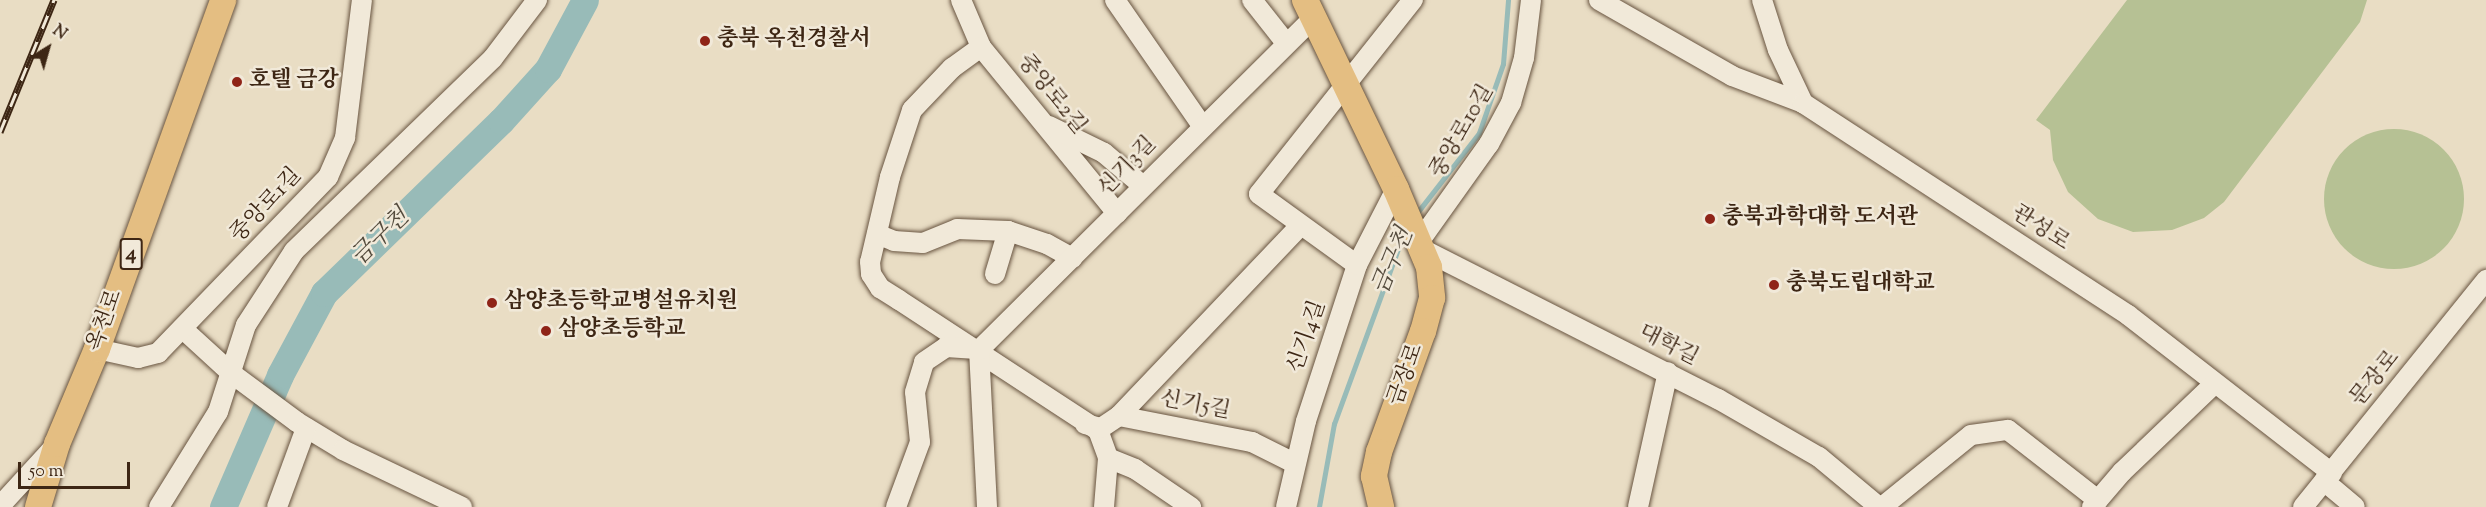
<!DOCTYPE html>
<html>
<head>
<meta charset="utf-8">
<style>
	body { margin:0 }
	#map { position:relative; width:2486px; height:507px; overflow:hidden; background:#e9ddc4; font-family:"Sorts Mill Goudy","Noto Serif KR",serif }
	div>[style] { position:absolute }
	[style*='--x'] { left:calc(var(--x)*1px); top:calc(var(--y)*1px); width:calc(var(--w)*1px); rotate:calc(var(--a)*1deg) }
	.green>* { inset:0; background:#b6c194 }
	.round { border-radius:50% }
	.stream>* { height:4.5px; margin:-2.25px; padding:0 2.25px; transform-origin:2.25px; border-radius:2.25px; background:#98bbb8 }
	.river>* { height:27px; margin:-13.5px; padding:0 13.5px; transform-origin:13.5px; border-radius:13.5px; background:#98bbb8 }
	.roads { filter:drop-shadow(0 0 2px #685440) drop-shadow(0 0 2px #685440) }
	.minor>* { height:20px; margin:-10px; padding:0 10px; transform-origin:10px; border-radius:10px; background:#f1e9d9 }
	.major>* { height:26px; margin:-13px; padding:0 13px; transform-origin:13px; border-radius:13px; background:#e4be82 }
	.rail>* { height:7px; margin-top:-3.5px; transform-origin:0; background:repeating-linear-gradient(90deg,#f1e9d9 0 14px,#3d2614 0 28px); box-sizing:border-box; border-block:2px solid #3d2614 }
	.dots>* { width:16px; height:16px; translate:-50% -50%; box-sizing:border-box; border:3px solid #f1e9d9; border-radius:50% }
	span { translate:-50% -50%; white-space:nowrap; text-align:center; line-height:1.15; -webkit-text-stroke:5px #f1e9d9; paint-order:stroke }
	.shield-label span { padding:2px 4px; background:#f1e9d9; border:2px solid; border-radius:4px; -webkit-text-stroke-width:0 }
	.shield-label { font-size:21px; color:#3d2614; font-weight:700 }
	.poi-label { font-size:22px; color:#3d2614; font-weight:700 }
	.left { translate:0 -50%; text-align:left }
	.street-label { font-size:22px; color:#3d2614 }
	.water-label { font-size:24px; color:#544b3d; font-style:italic }
	.north { position:absolute; left:18px; top:18px; width:60px; height:60px; -webkit-text-stroke:4px #f1e9d9; paint-order:stroke; rotate:37deg; font-size:16px; font-weight:700; line-height:24px; text-align:center; color:#3d2614 }
	.north::after { content:''; display:block; margin:auto; width:21px; height:27px; background:#3d2614; clip-path:polygon(50% 0,100% 100%,50% 72%,0 100%) }
	.scale { position:absolute; left:18px; top:462px; width:112px; height:27px; box-sizing:border-box; border:3px solid #3d2614; border-top:0; padding-left:8px; font-size:18px; line-height:21px; white-space:nowrap; color:#3d2614; -webkit-text-stroke:4px #f1e9d9; paint-order:stroke }
</style>
</head>
<body>
<div id="map">
	<div class="green">
		<div style="clip-path:polygon(2127px 0,2367px 0,2360px 22px,2224px 202px,2204px 218px,2172px 230px,2133px 232px,2098px 219px,2068px 192px,2053px 160px,2050px 130px,2036px 120px)"></div>
		<div class="round" style="left:2324px;top:129px;width:140px;height:140px"></div>
	</div>
	<div class="stream">
		<div style="--x:1417;--y:213;--w:101;--a:-52.2"></div>
		<div style="--x:1479;--y:133;--w:73;--a:-70.8"></div>
		<div style="--x:1503;--y:64;--w:64;--a:-85.5"></div>
		<div style="--x:1319;--y:507;--w:84;--a:-79.8"></div>
		<div style="--x:1334;--y:424;--w:203;--a:-69.9"></div>
	</div>
	<div class="river">
		<div style="--x:223;--y:507;--w:144;--a:-66.6"></div>
		<div style="--x:280;--y:375;--w:93;--a:-61.8"></div>
		<div style="--x:324;--y:293;--w:247;--a:-44.2"></div>
		<div style="--x:501;--y:121;--w:70;--a:-47.9"></div>
		<div style="--x:548;--y:69;--w:78;--a:-61.8"></div>
	</div>
	<div class="roads">
		<div class="minor">
			<div style="--x:961;--y:0;--w:51;--a:66.9"></div>
			<div style="--x:981;--y:47;--w:215;--a:50.7"></div>
			<div style="--x:1115;--y:0;--w:151;--a:55.3"></div>
			<div style="--x:1252;--y:0;--w:55;--a:51.7"></div>
			<div style="--x:1599;--y:0;--w:153;--a:29.7"></div>
			<div style="--x:1732;--y:76;--w:76;--a:20.8"></div>
			<div style="--x:1762;--y:0;--w:52;--a:72.3"></div>
			<div style="--x:1778;--y:50;--w:59;--a:64.7"></div>
			<div style="--x:1803;--y:103;--w:388;--a:33.1"></div>
			<div style="--x:2128;--y:315;--w:258;--a:37.8"></div>
			<div style="--x:981;--y:47;--w:36;--a:144"></div>
			<div style="--x:952;--y:68;--w:58;--a:133.6"></div>
			<div style="--x:912;--y:110;--w:71;--a:108.2"></div>
			<div style="--x:890;--y:177;--w:87;--a:103.2"></div>
			<div style="--x:870;--y:262;--w:12;--a:85"></div>
			<div style="--x:871;--y:274;--w:17;--a:57"></div>
			<div style="--x:880;--y:288;--w:22;--a:32"></div>
			<div style="--x:899;--y:300;--w:238;--a:33.2"></div>
			<div style="--x:1098;--y:430;--w:30;--a:70"></div>
			<div style="--x:1108;--y:458;--w:29;--a:22"></div>
			<div style="--x:1135;--y:469;--w:68;--a:34.2"></div>
			<div style="--x:1049;--y:126;--w:61;--a:26.1"></div>
			<div style="--x:1104;--y:153;--w:51;--a:40.2"></div>
			<div style="--x:877;--y:234;--w:18;--a:22"></div>
			<div style="--x:894;--y:241;--w:29;--a:4"></div>
			<div style="--x:923;--y:243;--w:37;--a:-22"></div>
			<div style="--x:957;--y:229;--w:51;--a:2.2"></div>
			<div style="--x:1008;--y:231;--w:41;--a:18.4"></div>
			<div style="--x:1047;--y:244;--w:29;--a:29"></div>
			<div style="--x:1419;--y:242;--w:120;--a:-54.5"></div>
			<div style="--x:1489;--y:144;--w:47;--a:-61.8"></div>
			<div style="--x:1511;--y:103;--w:47;--a:-73.9"></div>
			<div style="--x:1524;--y:58;--w:58;--a:-83.1"></div>
			<div style="--x:1422;--y:249;--w:332;--a:26.9"></div>
			<div style="--x:1718;--y:399;--w:116;--a:29.9"></div>
			<div style="--x:1819;--y:457;--w:78;--a:39.8"></div>
			<div style="--x:1357;--y:265;--w:121;--a:-144.1"></div>
			<div style="--x:1259;--y:194;--w:248;--a:-51.6"></div>
			<div style="--x:995;--y:274;--w:45;--a:-73.2"></div>
			<div style="--x:184;--y:330;--w:64;--a:42.5"></div>
			<div style="--x:231;--y:373;--w:82;--a:36.6"></div>
			<div style="--x:297;--y:422;--w:54;--a:31.3"></div>
			<div style="--x:343;--y:450;--w:132;--a:25.6"></div>
			<div style="--x:97;--y:349;--w:42;--a:12.4"></div>
			<div style="--x:138;--y:358;--w:21;--a:-14"></div>
			<div style="--x:158;--y:353;--w:245;--a:-46"></div>
			<div style="--x:328;--y:177;--w:43;--a:-66.4"></div>
			<div style="--x:345;--y:138;--w:139;--a:-83"></div>
			<div style="--x:1119;--y:416;--w:136;--a:11.1"></div>
			<div style="--x:1252;--y:442;--w:47;--a:26.6"></div>
			<div style="--x:1085;--y:424;--w:16;--a:14"></div>
			<div style="--x:1101;--y:428;--w:22;--a:-34"></div>
			<div style="--x:1119;--y:416;--w:262;--a:-46.4"></div>
			<div style="--x:2324;--y:481;--w:40;--a:40"></div>
			<div style="--x:0;--y:506;--w:81;--a:-47.5"></div>
			<div style="--x:159;--y:507;--w:112;--a:-58.2"></div>
			<div style="--x:218;--y:412;--w:91;--a:-72.2"></div>
			<div style="--x:246;--y:325;--w:88;--a:-57"></div>
			<div style="--x:294;--y:251;--w:277;--a:-44.1"></div>
			<div style="--x:493;--y:58;--w:73;--a:-52.8"></div>
			<div style="--x:277;--y:507;--w:84;--a:-69.8"></div>
			<div style="--x:896;--y:507;--w:69;--a:-69.7"></div>
			<div style="--x:920;--y:442;--w:50;--a:-95.7"></div>
			<div style="--x:915;--y:392;--w:31;--a:-73"></div>
			<div style="--x:924;--y:362;--w:27;--a:-34"></div>
			<div style="--x:946;--y:347;--w:27;--a:4"></div>
			<div style="--x:987;--y:507;--w:157;--a:-92.9"></div>
			<div style="--x:979;--y:350;--w:471;--a:-44.8"></div>
			<div style="--x:1104;--y:507;--w:49;--a:-85.3"></div>
			<div style="--x:1286;--y:507;--w:88;--a:-76.9"></div>
			<div style="--x:1306;--y:421;--w:164;--a:-71.9"></div>
			<div style="--x:1357;--y:265;--w:85;--a:-62.8"></div>
			<div style="--x:1638;--y:507;--w:138;--a:-77.5"></div>
			<div style="--x:1882;--y:507;--w:114;--a:-39"></div>
			<div style="--x:1971;--y:435;--w:37;--a:-8"></div>
			<div style="--x:2008;--y:430;--w:114;--a:37.9"></div>
			<div style="--x:2092;--y:507;--w:46;--a:-49.4"></div>
			<div style="--x:2122;--y:472;--w:127;--a:-43.7"></div>
			<div style="--x:2303;--y:507;--w:292;--a:-51.1"></div>
		</div>
		<div class="major">
			<div style="--x:1305;--y:0;--w:210;--a:64.3"></div>
			<div style="--x:1396;--y:189;--w:85;--a:67.1"></div>
			<div style="--x:1429;--y:267;--w:31;--a:84"></div>
			<div style="--x:1432;--y:298;--w:34;--a:105"></div>
			<div style="--x:1423;--y:331;--w:129;--a:110"></div>
			<div style="--x:1379;--y:452;--w:25;--a:102"></div>
			<div style="--x:1374;--y:476;--w:32;--a:77"></div>
			<div style="--x:38;--y:507;--w:66;--a:-73.2"></div>
			<div style="--x:57;--y:444;--w:103;--a:-67.2"></div>
			<div style="--x:97;--y:349;--w:371;--a:-70.1"></div>
		</div>
	</div>
	<div class="rail">
		<div style="--x:0;--y:132;--w:143;--a:-67.8"></div>
	</div>
	<div class="dots">
		<div style="left:705px;top:41px;background:#8f2418"></div>
		<div style="left:237px;top:82px;background:#8f2418"></div>
		<div style="left:1710px;top:219px;background:#8f2418"></div>
		<div style="left:1774px;top:285px;background:#8f2418"></div>
		<div style="left:492px;top:303px;background:#8f2418"></div>
		<div style="left:546px;top:331px;background:#8f2418"></div>
	</div>
	<div class="shield-label">
		<span style="left:131px;top:254px">4</span>
	</div>
	<div class="poi-label">
		<span class="left" style="left:717px;top:41px">충북 옥천경찰서</span>
		<span class="left" style="left:249px;top:82px">호텔 금강</span>
		<span class="left" style="left:1722px;top:219px">충북과학대학 도서관</span>
		<span class="left" style="left:1786px;top:285px">충북도립대학교</span>
		<span class="left" style="left:504px;top:303px">삼양초등학교병설유치원</span>
		<span class="left" style="left:558px;top:331px">삼양초등학교</span>
	</div>
	<div class="street-label">
		<span style="left:1051px;top:95px;rotate:51deg">중앙로2길</span>
		<span style="left:1463px;top:132px;rotate:-60deg">중앙로10길</span>
		<span style="left:1128px;top:167px;rotate:-46deg">신기3길</span>
		<span style="left:267px;top:206px;rotate:-47deg">중앙로1길</span>
		<span style="left:2040px;top:229px;rotate:33deg">관성로</span>
		<span style="left:106px;top:321px;rotate:-70deg">옥천로</span>
		<span style="left:1308px;top:337px;rotate:-71deg">신기4길</span>
		<span style="left:1668px;top:346px;rotate:27deg">대학길</span>
		<span style="left:1407px;top:375px;rotate:-70deg">금장로</span>
		<span style="left:2376px;top:379px;rotate:-51deg">문장로</span>
		<span style="left:1195px;top:406px;rotate:11deg">신기5길</span>
	</div>
	<div class="water-label">
		<span style="left:381px;top:238px;rotate:-44deg">금구천</span>
		<span style="left:1394px;top:262px;rotate:-67deg">금구천</span>
	</div>
	<div class="north">N</div>
	<div class="scale">50 m</div>
</div>
</body>
</html>
